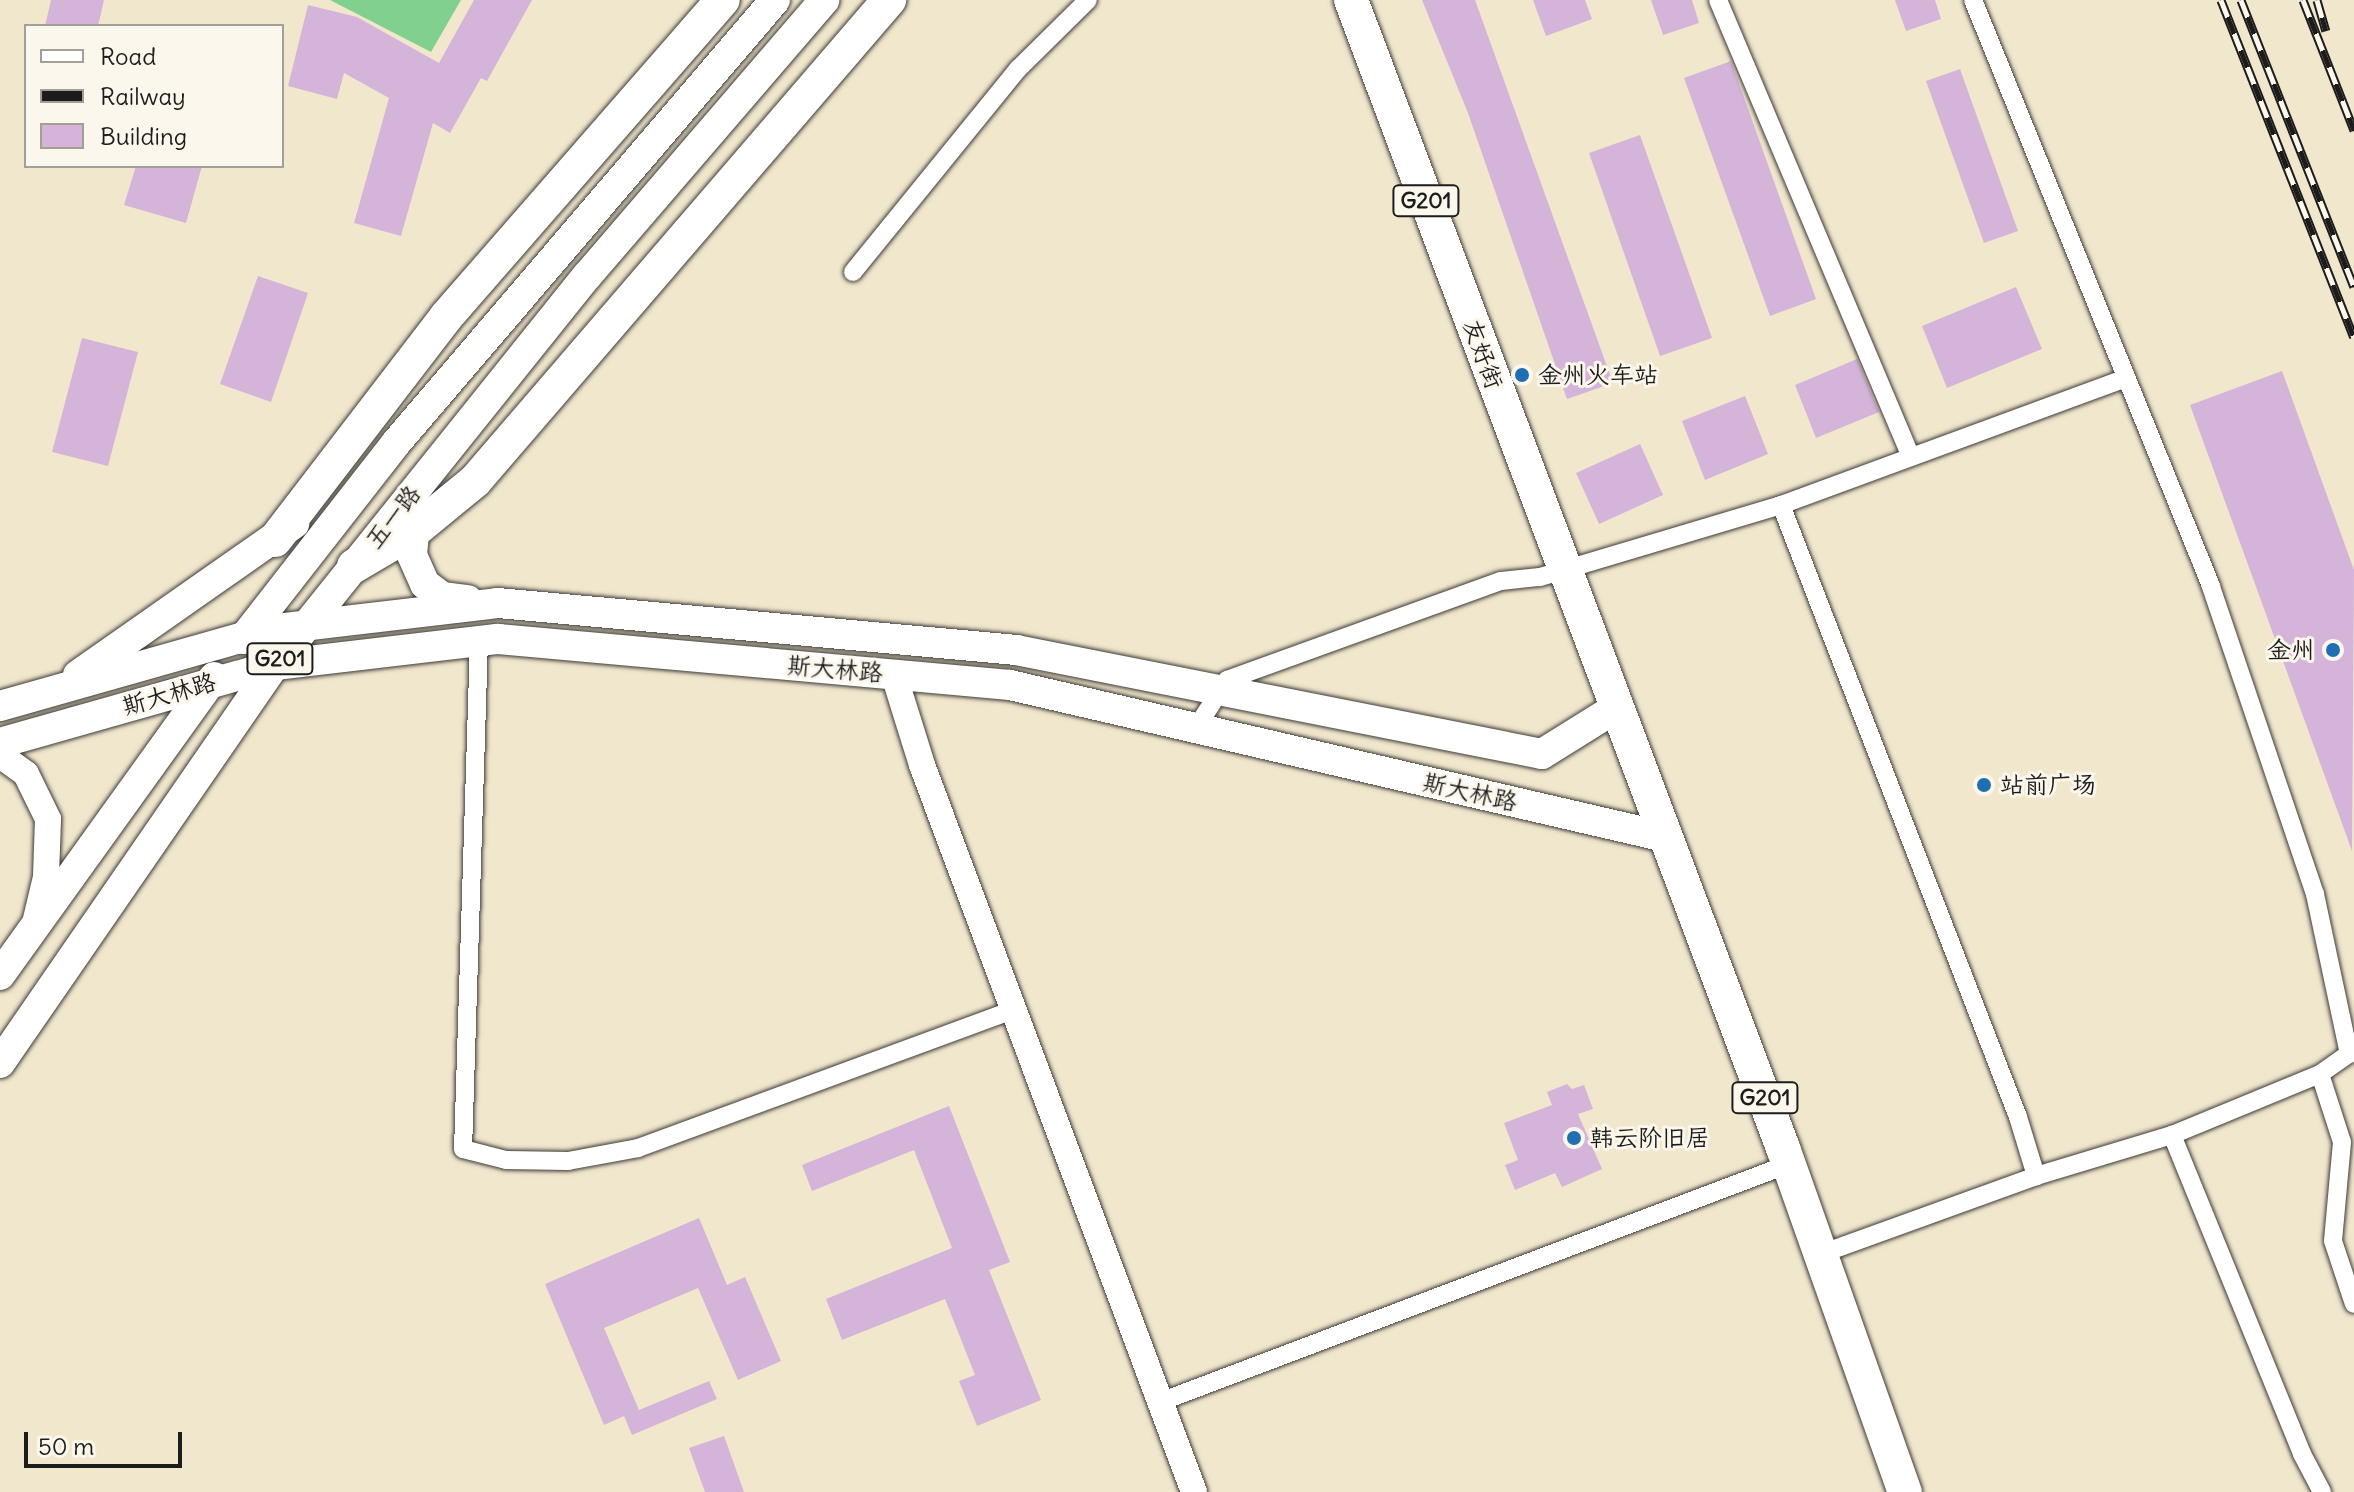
<!DOCTYPE html>
<html>
<head>
<meta charset="utf-8">
<style>
	body { margin:0 }
	#map { position:relative; width:2354px; height:1492px; overflow:hidden; background:#f1e7cd; font-family:Delius,"LXGW WenKai TC",sans-serif }
	div>[style] { position:absolute }
	[style*='--x'] { left:calc(var(--x)*1px); top:calc(var(--y)*1px); width:calc(var(--w)*1px); rotate:calc(var(--a)*1deg) }
	.green>* { inset:0; background:#82d090 }
	.building>* { inset:0; background:#d5b4da }
	.roads { filter:drop-shadow(0 0 2px #3c3a37) drop-shadow(0 0 2px #3c3a37) }
	.street>* { height:18px; margin:-9px; padding:0 9px; transform-origin:9px; border-radius:9px; background:#fff }
	.secondary>* { height:26px; margin:-13px; padding:0 13px; transform-origin:13px; border-radius:13px; background:#fff }
	.primary>* { height:30px; margin:-15px; padding:0 15px; transform-origin:15px; border-radius:15px; background:#fff }
	.highway>* { height:34px; margin:-17px; padding:0 17px; transform-origin:17px; border-radius:17px; background:#fff }
	.rail>* { height:9px; margin-top:-4.5px; transform-origin:0; background:repeating-linear-gradient(90deg,#fbf7ec 0 18px,#1c1c1c 0 36px); box-sizing:border-box; border-block:2px solid #1c1c1c }
	.dots>* { width:22px; height:22px; translate:-50% -50%; box-sizing:border-box; border:4px solid #fbf7ec; border-radius:50% }
	span { translate:-50% -50%; white-space:nowrap; text-align:center; line-height:1.15; -webkit-text-stroke:6px #fbf7ec; paint-order:stroke }
	.shield-label span { padding:2px 6px; background:#fbf7ec; border:2px solid; border-radius:6px; -webkit-text-stroke-width:0 }
	.shield-label { font-size:22px; color:#1c1c1c; font-weight:700 }
	.street-label { font-size:24px; color:#1c1c1c }
	.poi-label { font-size:24px; color:#1c1c1c }
	.left { translate:0 -50%; text-align:left }
	.right { translate:-100% -50%; text-align:right }
	.legend { position:absolute; left:24px; top:24px; width:260px; height:144px; box-sizing:border-box; background:#fbf7ec; border:2px solid #a29f99; margin:0; padding:10px 14px; list-style:none; font-size:24px; color:#1c1c1c }
	.legend li { display:flex; align-items:center; gap:16px; height:40px }
	.legend b { width:40px; border:2px solid #a29f99 }
	.scale { position:absolute; left:24px; top:1432px; width:158px; height:36px; box-sizing:border-box; border:4px solid #1c1c1c; border-top:0; padding-left:10px; font-size:24px; line-height:28px; white-space:nowrap; color:#1c1c1c; -webkit-text-stroke:6px #fbf7ec; paint-order:stroke }
</style>
</head>
<body>
<div id="map">
	<div class="green">
		<div style="clip-path:polygon(330px 0,461px 0,431px 52px)"></div>
	</div>
	<div class="building">
		<div style="clip-path:polygon(51px 0,104px 0,98px 26px,45px 26px)"></div>
		<div style="clip-path:polygon(474px 0,532px 0,487px 81px,481px 78px,450px 133px,433px 123px,401px 236px,354px 223px,389px 98px,344px 73px,337px 99px,288px 86px,308px 5px,357px 17px,439px 63px)"></div>
		<div style="clip-path:polygon(1422px 0,1475px 0,1613px 383px,1567px 399px,1468px 113px)"></div>
		<div style="clip-path:polygon(1533px 0,1585px 0,1592px 19px,1546px 36px)"></div>
		<div style="clip-path:polygon(1651px 0,1692px 0,1699px 23px,1663px 35px)"></div>
		<div style="clip-path:polygon(1895px 0,1935px 0,1941px 19px,1906px 31px)"></div>
		<div style="clip-path:polygon(1731px 61px,1816px 299px,1770px 316px,1684px 78px)"></div>
		<div style="clip-path:polygon(1960px 69px,2018px 231px,1984px 243px,1926px 81px)"></div>
		<div style="clip-path:polygon(1640px 135px,1712px 338px,1660px 356px,1589px 153px)"></div>
		<div style="clip-path:polygon(136px 166px,202px 166px,186px 223px,124px 205px)"></div>
		<div style="clip-path:polygon(258px 276px,308px 293px,271px 402px,220px 384px)"></div>
		<div style="clip-path:polygon(2016px 287px,2042px 349px,1947px 388px,1922px 326px)"></div>
		<div style="clip-path:polygon(82px 338px,138px 352px,108px 466px,52px 452px)"></div>
		<div style="clip-path:polygon(1857px 359px,1879px 412px,1816px 438px,1795px 385px)"></div>
		<div style="clip-path:polygon(2282px 371px,2354px 570px,2352px 851px,2190px 405px)"></div>
		<div style="clip-path:polygon(1745px 396px,1768px 454px,1705px 480px,1682px 421px)"></div>
		<div style="clip-path:polygon(1640px 444px,1663px 495px,1599px 524px,1576px 473px)"></div>
		<div style="clip-path:polygon(1567px 1084px,1572px 1089px,1584px 1085px,1593px 1109px,1578px 1114px,1602px 1169px,1562px 1187px,1555px 1173px,1515px 1190px,1505px 1165px,1518px 1160px,1504px 1123px,1552px 1105px,1547px 1092px)"></div>
		<div style="clip-path:polygon(949px 1106px,1010px 1262px,989px 1270px,1041px 1400px,977px 1426px,959px 1381px,975px 1375px,945px 1299px,842px 1340px,826px 1299px,952px 1248px,914px 1150px,812px 1191px,802px 1165px)"></div>
		<div style="clip-path:polygon(699px 1218px,727px 1285px,745px 1277px,781px 1361px,738px 1380px,698px 1288px,604px 1328px,639px 1410px,709px 1381px,717px 1399px,632px 1435px,624px 1416px,604px 1425px,545px 1284px)"></div>
		<div style="clip-path:polygon(724px 1436px,744px 1492px,705px 1492px,689px 1448px)"></div>
	</div>
	<div class="roads">
		<div class="street">
			<div style="--x:1718;--y:0;--w:493;--a:67.1"></div>
			<div style="--x:853;--y:272;--w:262;--a:-50.9"></div>
			<div style="--x:1018;--y:69;--w:98;--a:-44.6"></div>
			<div style="--x:1781;--y:505;--w:656;--a:68.83"></div>
			<div style="--x:2018;--y:1117;--w:62;--a:73"></div>
			<div style="--x:479;--y:641;--w:508;--a:91.8"></div>
			<div style="--x:463;--y:1149;--w:44;--a:14.3"></div>
			<div style="--x:506;--y:1160;--w:62;--a:0.9"></div>
			<div style="--x:568;--y:1161;--w:71;--a:-10.5"></div>
			<div style="--x:638;--y:1148;--w:401;--a:-20.2"></div>
			<div style="--x:1196;--y:728;--w:57;--a:-57.1"></div>
			<div style="--x:1227;--y:680;--w:291;--a:-19.9"></div>
			<div style="--x:1501;--y:581;--w:39;--a:-6"></div>
			<div style="--x:1540;--y:577;--w:252;--a:-16.6"></div>
			<div style="--x:1781;--y:505;--w:368;--a:-20.2"></div>
			<div style="--x:2320;--y:1074;--w:71;--a:72.1"></div>
			<div style="--x:2342;--y:1142;--w:99;--a:95.2"></div>
			<div style="--x:2333;--y:1241;--w:66;--a:71.6"></div>
			<div style="--x:2172;--y:1135;--w:344;--a:67.8"></div>
			<div style="--x:2302;--y:1454;--w:43;--a:62.2"></div>
			<div style="--x:1821;--y:1254;--w:229;--a:-19.9"></div>
			<div style="--x:2036;--y:1176;--w:142;--a:-16.8"></div>
			<div style="--x:2172;--y:1135;--w:160;--a:-22.4"></div>
			<div style="--x:2320;--y:1074;--w:35;--a:-35"></div>
			<div style="--x:2349;--y:1054;--w:164;--a:-102"></div>
			<div style="--x:2315;--y:894;--w:325;--a:-108.7"></div>
			<div style="--x:2211;--y:586;--w:632;--a:-112.1"></div>
			<div style="--x:1160;--y:1402;--w:673;--a:-20.73"></div>
		</div>
		<div class="secondary">
			<div style="--x:894;--y:675;--w:94;--a:72.7"></div>
			<div style="--x:922;--y:765;--w:776;--a:69.49"></div>
			<div style="--x:0;--y:755;--w:32;--a:36"></div>
			<div style="--x:26;--y:774;--w:50;--a:63.9"></div>
			<div style="--x:48;--y:819;--w:58;--a:92"></div>
			<div style="--x:46;--y:877;--w:47;--a:103.4"></div>
		</div>
		<div class="primary">
			<div style="--x:416;--y:511;--w:44;--a:95.2"></div>
			<div style="--x:412;--y:555;--w:32;--a:66"></div>
			<div style="--x:425;--y:584;--w:21;--a:37"></div>
			<div style="--x:442;--y:597;--w:26;--a:7"></div>
			<div style="--x:243;--y:639;--w:249;--a:-52"></div>
			<div style="--x:396;--y:443;--w:583;--a:-49.45"></div>
			<div style="--x:78;--y:675;--w:264;--a:-35"></div>
			<div style="--x:0;--y:706;--w:279;--a:-15.8"></div>
			<div style="--x:268;--y:630;--w:232;--a:-6.7"></div>
			<div style="--x:498;--y:603;--w:520;--a:5.18"></div>
			<div style="--x:1016;--y:650;--w:536;--a:11.18"></div>
			<div style="--x:1542;--y:754;--w:87;--a:-31.9"></div>
			<div style="--x:0;--y:743;--w:286;--a:-15.8"></div>
			<div style="--x:275;--y:665;--w:225;--a:-6.7"></div>
			<div style="--x:498;--y:639;--w:514;--a:5.13"></div>
			<div style="--x:1010;--y:685;--w:672;--a:13.06"></div>
			<div style="--x:0;--y:975;--w:367;--a:-54.3"></div>
			<div style="--x:0;--y:1063;--w:484;--a:-55.4"></div>
			<div style="--x:275;--y:665;--w:499;--a:-51.3"></div>
			<div style="--x:587;--y:276;--w:364;--a:-49.3"></div>
		</div>
		<div class="highway">
			<div style="--x:1351;--y:0;--w:1227;--a:69.38"></div>
			<div style="--x:1783;--y:1148;--w:365;--a:70.5"></div>
			<div style="--x:275;--y:540;--w:281;--a:-52.5"></div>
			<div style="--x:446;--y:317;--w:421;--a:-48.9"></div>
			<div style="--x:354;--y:566;--w:69;--a:-30.3"></div>
			<div style="--x:414;--y:531;--w:79;--a:-39.3"></div>
			<div style="--x:475;--y:481;--w:635;--a:-49.28"></div>
		</div>
	</div>
	<div class="rail">
		<div style="--x:2221;--y:0;--w:362;--a:68.5"></div>
		<div style="--x:2241;--y:0;--w:308;--a:68.5"></div>
		<div style="--x:2303;--y:0;--w:140;--a:68.6"></div>
		<div style="--x:2317;--y:0;--w:32;--a:74"></div>
	</div>
	<div class="dots">
		<div style="left:1522px;top:375px;background:#1f6fb2"></div>
		<div style="left:2333px;top:650px;background:#1f6fb2"></div>
		<div style="left:1984px;top:785px;background:#1f6fb2"></div>
		<div style="left:1574px;top:1138px;background:#1f6fb2"></div>
	</div>
	<div class="shield-label">
		<span style="left:1426px;top:201px">G201</span>
		<span style="left:280px;top:659px">G201</span>
		<span style="left:1765px;top:1098px">G201</span>
	</div>
	<div class="street-label">
		<span style="left:1483px;top:354px;rotate:70deg">友好街</span>
		<span style="left:393px;top:517px;rotate:-52deg">五一路</span>
		<span style="left:835px;top:669px;rotate:5deg">斯大林路</span>
		<span style="left:169px;top:694px;rotate:-16deg">斯大林路</span>
		<span style="left:1470px;top:792px;rotate:13deg">斯大林路</span>
	</div>
	<div class="poi-label">
		<span class="left" style="left:1538px;top:375px">金州火车站</span>
		<span class="right" style="left:2315px;top:650px">金州</span>
		<span class="left" style="left:2000px;top:785px">站前广场</span>
		<span class="left" style="left:1590px;top:1138px">韩云阶旧居</span>
	</div>
	<ul class="legend">
	<li><b style="height:10px;background:#fff"></b>Road</li>
	<li><b style="height:10px;background:#1c1c1c"></b>Railway</li>
	<li><b style="height:22px;background:#d5b4da"></b>Building</li>
	</ul>
	<div class="scale">50 m</div>
</div>
</body>
</html>
